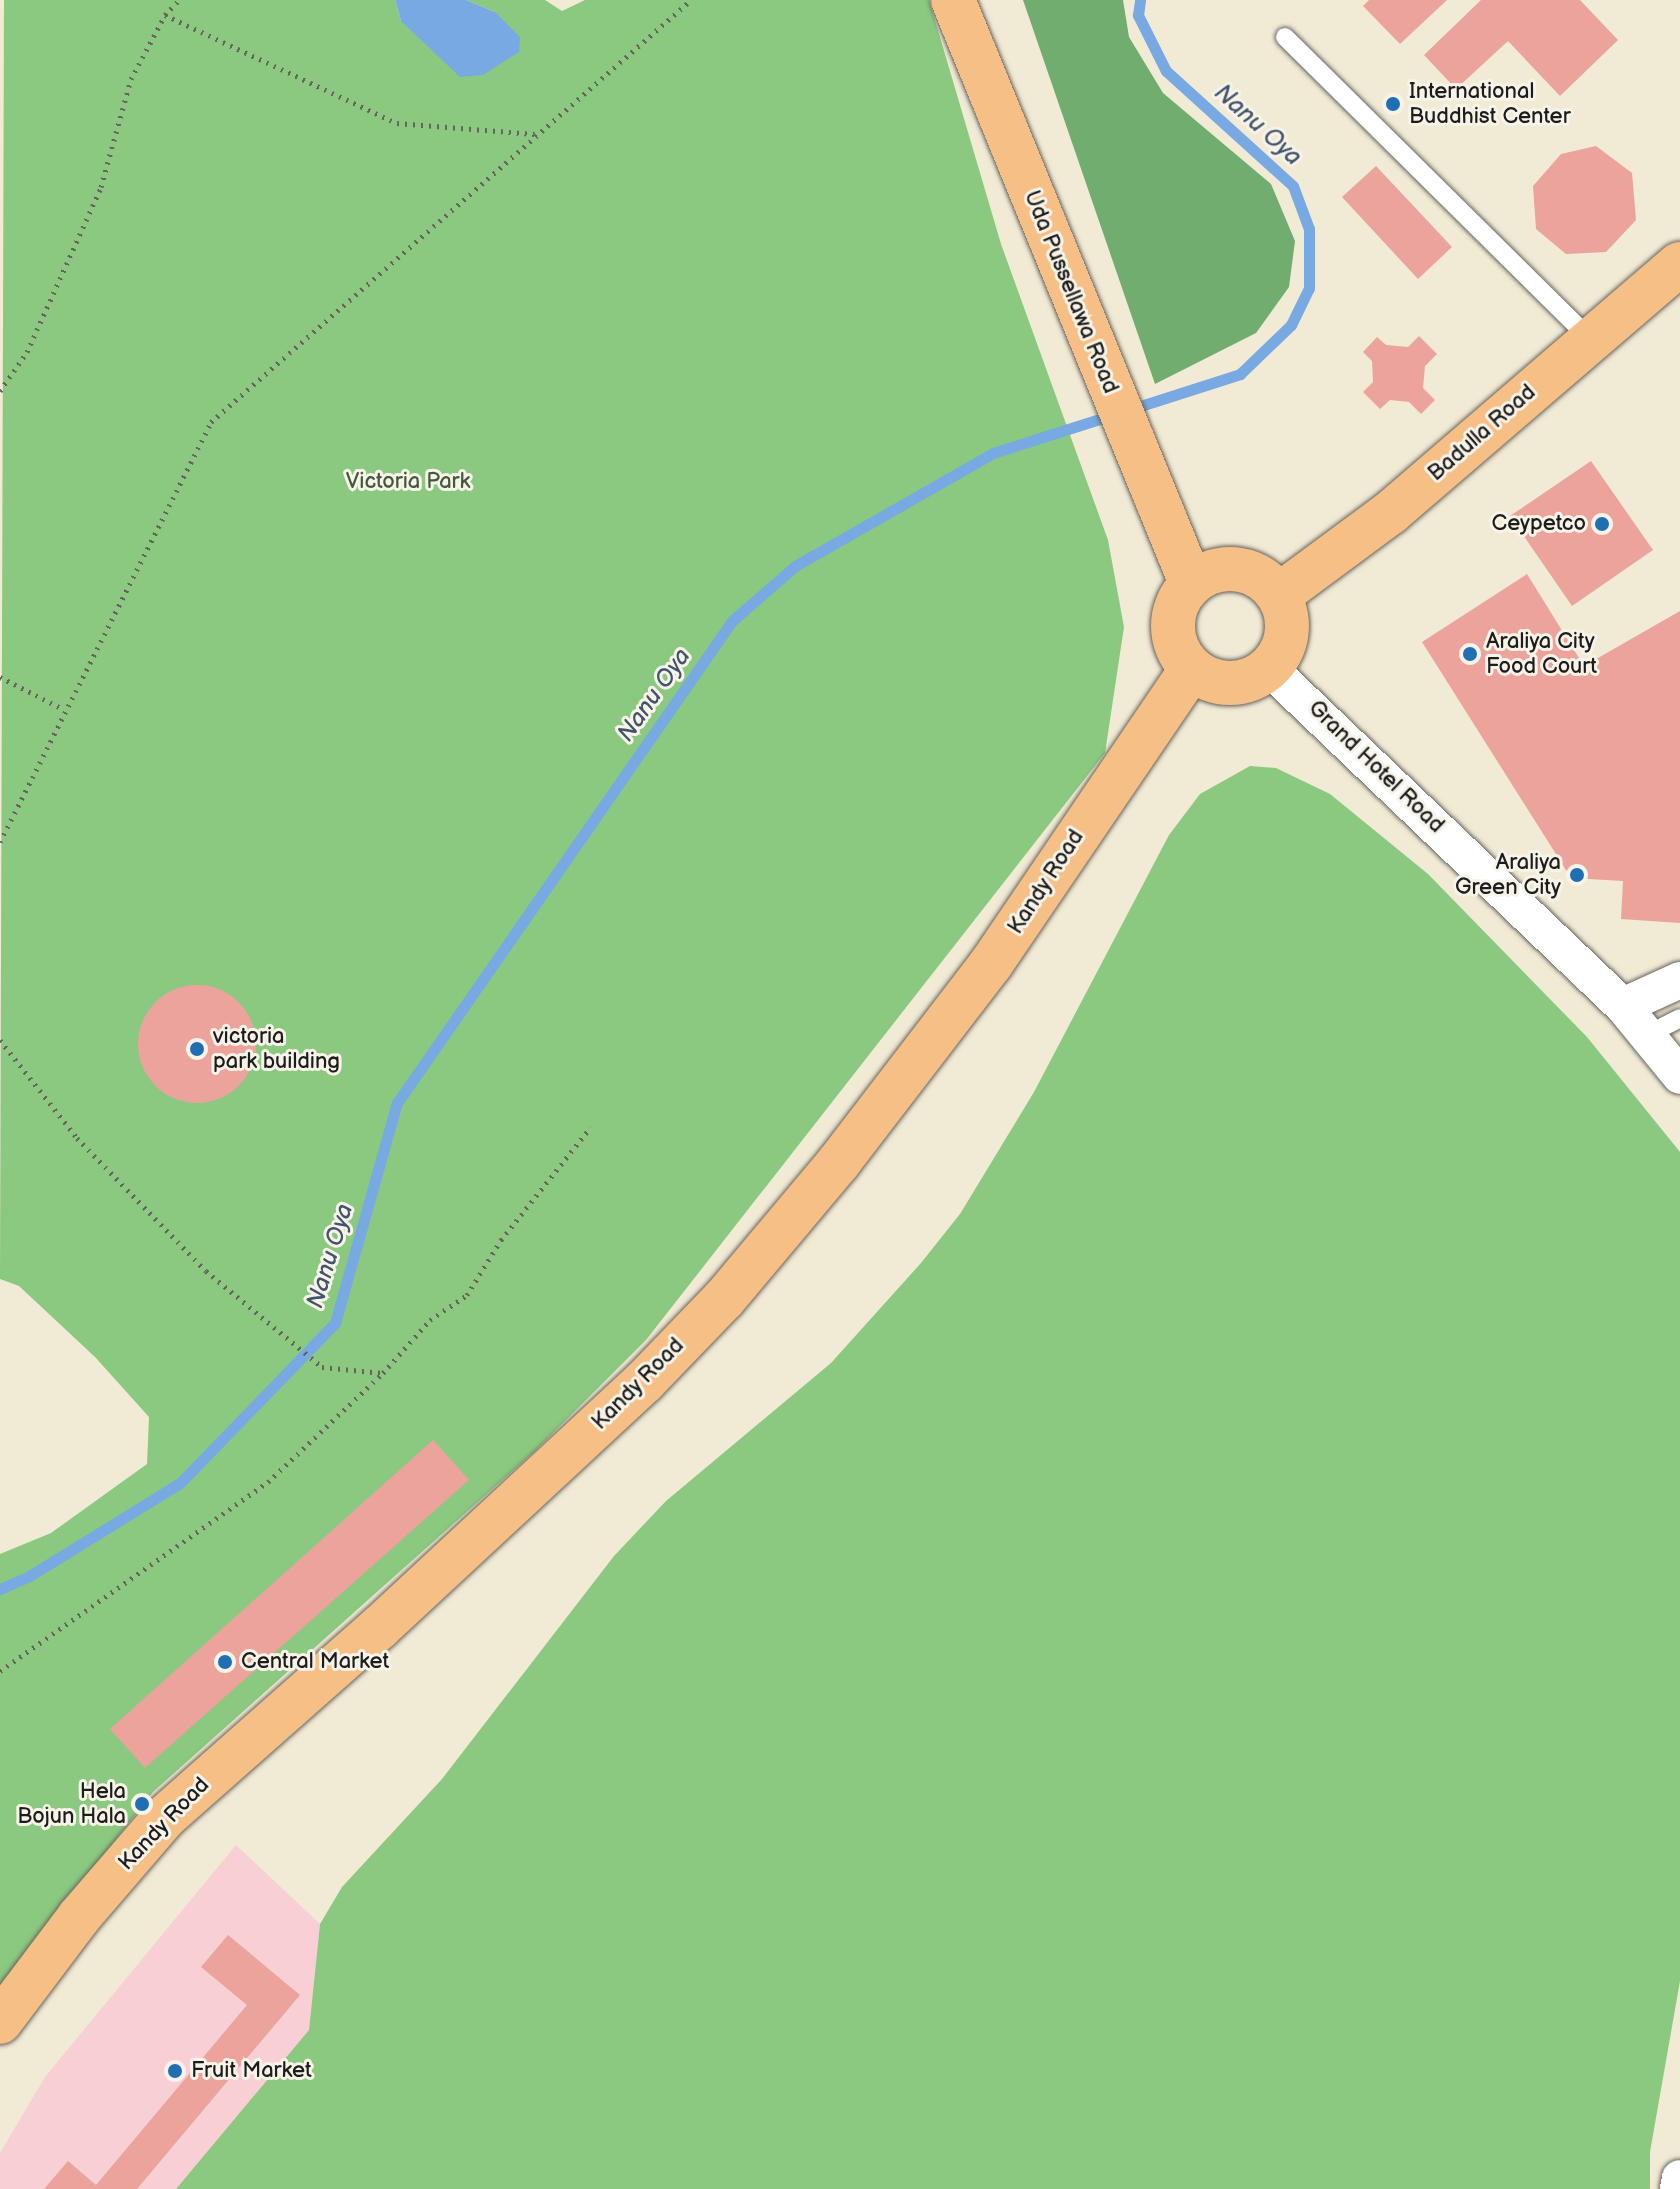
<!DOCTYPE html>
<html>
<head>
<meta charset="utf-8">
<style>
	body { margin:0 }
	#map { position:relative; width:1680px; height:2189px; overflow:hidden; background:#f1ead5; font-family:"Balsamiq Sans",sans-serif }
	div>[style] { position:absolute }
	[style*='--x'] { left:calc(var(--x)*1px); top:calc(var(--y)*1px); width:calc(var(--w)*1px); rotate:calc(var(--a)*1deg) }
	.built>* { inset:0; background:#f7cfd5 }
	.green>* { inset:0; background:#8bc980 }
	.forest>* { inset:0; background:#70ad6e }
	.water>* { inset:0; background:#78a9e3 }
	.stream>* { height:11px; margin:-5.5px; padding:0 5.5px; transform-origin:5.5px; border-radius:5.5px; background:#78a9e3 }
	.building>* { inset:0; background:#eba39b }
	.round { border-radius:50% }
	.path>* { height:5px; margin-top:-2.5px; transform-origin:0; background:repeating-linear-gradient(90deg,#67645d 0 2px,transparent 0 8px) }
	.roads { filter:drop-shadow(0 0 2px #67645d) drop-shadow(0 0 2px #67645d) }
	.lane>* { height:18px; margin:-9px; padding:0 9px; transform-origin:9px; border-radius:9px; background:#fff }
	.street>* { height:36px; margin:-18px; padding:0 18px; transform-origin:18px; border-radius:18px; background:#fff }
	.primary>* { height:44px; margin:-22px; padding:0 22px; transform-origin:22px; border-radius:22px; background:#f5bf86 }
	.highway>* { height:44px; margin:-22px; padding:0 22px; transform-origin:22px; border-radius:22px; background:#f5bf86 }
	.highway>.ring { margin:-22px; padding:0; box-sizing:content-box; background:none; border:44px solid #f5bf86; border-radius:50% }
	.dots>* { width:22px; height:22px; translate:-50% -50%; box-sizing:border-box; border:4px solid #f7f3e8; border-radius:50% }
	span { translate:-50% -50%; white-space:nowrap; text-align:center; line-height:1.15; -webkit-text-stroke:6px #f7f3e8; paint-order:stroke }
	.poi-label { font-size:22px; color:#1c1c1c }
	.left { translate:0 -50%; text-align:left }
	.right { translate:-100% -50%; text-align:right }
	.street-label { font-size:22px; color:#1c1c1c }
	.park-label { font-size:22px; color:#43593f }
	.water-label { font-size:24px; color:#41546c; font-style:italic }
</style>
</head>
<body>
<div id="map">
	<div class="built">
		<div style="clip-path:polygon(236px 1845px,320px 1924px,309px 2030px,176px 2189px,0 2189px,0 2153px,45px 2077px)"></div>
	</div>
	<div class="green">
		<div style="clip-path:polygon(4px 0,395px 0,401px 21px,495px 12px,466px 0,545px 0,562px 11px,585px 0,929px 0,1001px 244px,1108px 540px,1124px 627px,1105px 753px,646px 1340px,536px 1450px,153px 1792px,0 1988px,0 1554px,51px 1533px,147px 1464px,149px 1417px,95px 1357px,19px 1286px,0 1279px)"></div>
		<div style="clip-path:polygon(1250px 766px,1276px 768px,1330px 794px,1428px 874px,1587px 1037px,1680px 1152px,1680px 1981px,1650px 2152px,1650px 2189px,176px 2189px,309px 2030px,320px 1924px,342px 1887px,442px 1779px,614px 1556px,666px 1501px,831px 1363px,921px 1263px,960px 1214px,1034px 1092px,1169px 835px,1200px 794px)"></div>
	</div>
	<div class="forest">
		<div style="clip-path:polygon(1023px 0,1123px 0,1129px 37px,1163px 93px,1271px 184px,1295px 241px,1289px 287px,1256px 333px,1155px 384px)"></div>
	</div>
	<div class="water">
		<div style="clip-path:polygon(395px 0,466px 0,495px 12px,520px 37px,519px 52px,483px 75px,460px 77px,401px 21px)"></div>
	</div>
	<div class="stream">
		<div style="--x:1128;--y:410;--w:118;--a:-17.8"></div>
		<div style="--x:1240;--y:374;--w:71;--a:-43.9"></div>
		<div style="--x:1291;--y:325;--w:41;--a:-64.1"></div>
		<div style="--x:1309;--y:288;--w:59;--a:-90"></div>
		<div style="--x:1309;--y:229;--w:46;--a:-110.4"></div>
		<div style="--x:1293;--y:186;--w:171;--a:-137.8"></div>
		<div style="--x:1166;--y:71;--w:63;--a:-116.6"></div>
		<div style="--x:1138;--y:15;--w:15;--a:-82"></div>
		<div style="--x:0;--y:1589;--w:34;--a:-24"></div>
		<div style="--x:31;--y:1575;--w:175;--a:-31.7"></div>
		<div style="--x:180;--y:1483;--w:223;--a:-45.9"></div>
		<div style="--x:335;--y:1323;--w:229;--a:-74.3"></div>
		<div style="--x:397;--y:1103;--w:587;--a:-55.2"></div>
		<div style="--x:732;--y:621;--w:84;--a:-41.1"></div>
		<div style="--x:795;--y:566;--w:228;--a:-29.7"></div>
		<div style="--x:993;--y:453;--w:125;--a:-17.7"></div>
	</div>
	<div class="building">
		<div style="clip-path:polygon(1369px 0,1447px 0,1400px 44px,1363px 6px)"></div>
		<div style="clip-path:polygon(1481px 0,1580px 0,1618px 40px,1560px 96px,1508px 41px,1456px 89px,1424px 55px)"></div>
		<div style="clip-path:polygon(1596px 146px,1632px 173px,1636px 220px,1606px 252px,1566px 254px,1536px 229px,1533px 186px,1561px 154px)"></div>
		<div style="clip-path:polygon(1376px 166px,1452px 247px,1418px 279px,1342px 197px)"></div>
		<div style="clip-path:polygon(1419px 336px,1437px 354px,1425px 366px,1423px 388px,1435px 400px,1421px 414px,1409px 402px,1390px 400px,1380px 409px,1363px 392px,1373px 382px,1372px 361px,1363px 352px,1377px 337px,1386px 345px,1408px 347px)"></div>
		<div style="clip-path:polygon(1591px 461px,1653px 550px,1572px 606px,1510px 516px)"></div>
		<div style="clip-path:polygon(1527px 574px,1584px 666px,1680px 611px,1680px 923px,1621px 919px,1623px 881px,1571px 878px,1422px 642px)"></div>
		<div class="round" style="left:138px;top:985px;width:118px;height:118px"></div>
		<div style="clip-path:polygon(433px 1440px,469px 1480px,145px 1768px,110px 1729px)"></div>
		<div style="clip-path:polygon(228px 1935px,300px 1995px,137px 2189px,44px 2189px,68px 2161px,96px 2185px,247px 2005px,201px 1967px)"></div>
	</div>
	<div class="path">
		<div style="--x:165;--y:15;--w:21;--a:-47"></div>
		<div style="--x:0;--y:391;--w:47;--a:-55.3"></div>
		<div style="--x:27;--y:352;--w:181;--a:-65.8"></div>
		<div style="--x:101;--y:187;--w:112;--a:-74.5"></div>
		<div style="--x:131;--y:79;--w:72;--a:-62"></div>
		<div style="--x:165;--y:15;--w:256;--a:25"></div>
		<div style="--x:397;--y:123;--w:138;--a:4.6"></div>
		<div style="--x:0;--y:677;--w:71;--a:26.9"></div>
		<div style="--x:0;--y:842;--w:470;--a:-63.3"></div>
		<div style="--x:211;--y:422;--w:639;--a:-41.32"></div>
		<div style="--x:0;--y:1040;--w:125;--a:51.8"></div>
		<div style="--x:77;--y:1138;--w:185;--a:45.9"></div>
		<div style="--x:206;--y:1271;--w:151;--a:39.6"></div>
		<div style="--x:322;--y:1367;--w:61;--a:5.6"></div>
		<div style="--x:383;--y:1373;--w:71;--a:-48.4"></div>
		<div style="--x:430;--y:1320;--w:45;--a:-34"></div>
		<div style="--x:467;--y:1295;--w:65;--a:-58.3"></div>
		<div style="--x:501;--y:1240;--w:144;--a:-51.5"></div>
		<div style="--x:0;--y:1671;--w:328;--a:-35.2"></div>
		<div style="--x:268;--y:1482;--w:158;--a:-43.5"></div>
	</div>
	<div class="roads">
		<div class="lane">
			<div style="--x:1285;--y:37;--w:431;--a:44.7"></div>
			<div style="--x:1647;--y:1035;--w:37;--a:-27"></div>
		</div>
		<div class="street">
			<div style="--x:1269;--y:668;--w:489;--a:43.7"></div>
			<div style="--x:1623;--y:1006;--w:90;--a:50.8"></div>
			<div style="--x:1623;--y:1006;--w:63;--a:-24.5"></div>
			<div style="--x:1678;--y:2189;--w:11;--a:-80"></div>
		</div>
		<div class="primary">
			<div style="--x:953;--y:0;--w:630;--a:67.79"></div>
		</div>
		<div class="highway">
			<div class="ring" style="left:1173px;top:569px;width:70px;height:70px"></div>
			<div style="--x:1279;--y:595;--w:138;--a:-36.5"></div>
			<div style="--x:1390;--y:513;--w:382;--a:-40.7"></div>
			<div style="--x:0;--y:2022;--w:131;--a:-53"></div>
			<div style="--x:79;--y:1917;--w:132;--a:-49.3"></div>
			<div style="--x:165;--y:1817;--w:286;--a:-41.5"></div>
			<div style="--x:379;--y:1628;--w:362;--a:-42.9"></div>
			<div style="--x:644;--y:1382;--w:115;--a:-46.1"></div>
			<div style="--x:724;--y:1299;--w:179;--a:-50"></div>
			<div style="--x:839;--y:1162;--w:250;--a:-52.5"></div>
			<div style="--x:991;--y:964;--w:356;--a:-55.8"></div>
		</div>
	</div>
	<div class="dots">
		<div style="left:1393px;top:104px;background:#1f6fb2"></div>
		<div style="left:1602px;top:524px;background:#1f6fb2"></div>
		<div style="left:1470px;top:654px;background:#1f6fb2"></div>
		<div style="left:1577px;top:875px;background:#1f6fb2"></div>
		<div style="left:197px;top:1049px;background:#1f6fb2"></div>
		<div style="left:225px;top:1662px;background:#1f6fb2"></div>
		<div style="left:142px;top:1804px;background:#1f6fb2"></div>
		<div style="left:175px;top:2071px;background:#1f6fb2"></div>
	</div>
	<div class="poi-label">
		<span class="left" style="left:1409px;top:104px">International<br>Buddhist Center</span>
		<span class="right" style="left:1586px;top:524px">Ceypetco</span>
		<span class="left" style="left:1486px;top:654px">Araliya City<br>Food Court</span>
		<span class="right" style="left:1561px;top:875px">Araliya<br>Green City</span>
		<span class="left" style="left:213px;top:1049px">victoria<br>park building</span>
		<span class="left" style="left:241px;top:1662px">Central Market</span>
		<span class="right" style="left:126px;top:1804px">Hela<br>Bojun Hala</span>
		<span class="left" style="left:191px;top:2071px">Fruit Market</span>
	</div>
	<div class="street-label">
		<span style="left:1071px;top:292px;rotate:68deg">Uda Pussellawa Road</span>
		<span style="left:1482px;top:433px;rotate:-41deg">Badulla Road</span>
		<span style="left:1376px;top:767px;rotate:44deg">Grand Hotel Road</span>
		<span style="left:1046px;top:882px;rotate:-57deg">Kandy Road</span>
		<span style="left:638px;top:1384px;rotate:-45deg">Kandy Road</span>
		<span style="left:164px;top:1824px;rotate:-46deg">Kandy Road</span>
	</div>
	<div class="park-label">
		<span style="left:408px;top:482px">Victoria Park</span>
	</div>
	<div class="water-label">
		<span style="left:1258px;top:125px;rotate:42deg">Nanu Oya</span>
		<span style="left:654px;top:695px;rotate:-55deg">Nanu Oya</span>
		<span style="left:330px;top:1256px;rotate:-73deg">Nanu Oya</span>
	</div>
</div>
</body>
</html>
